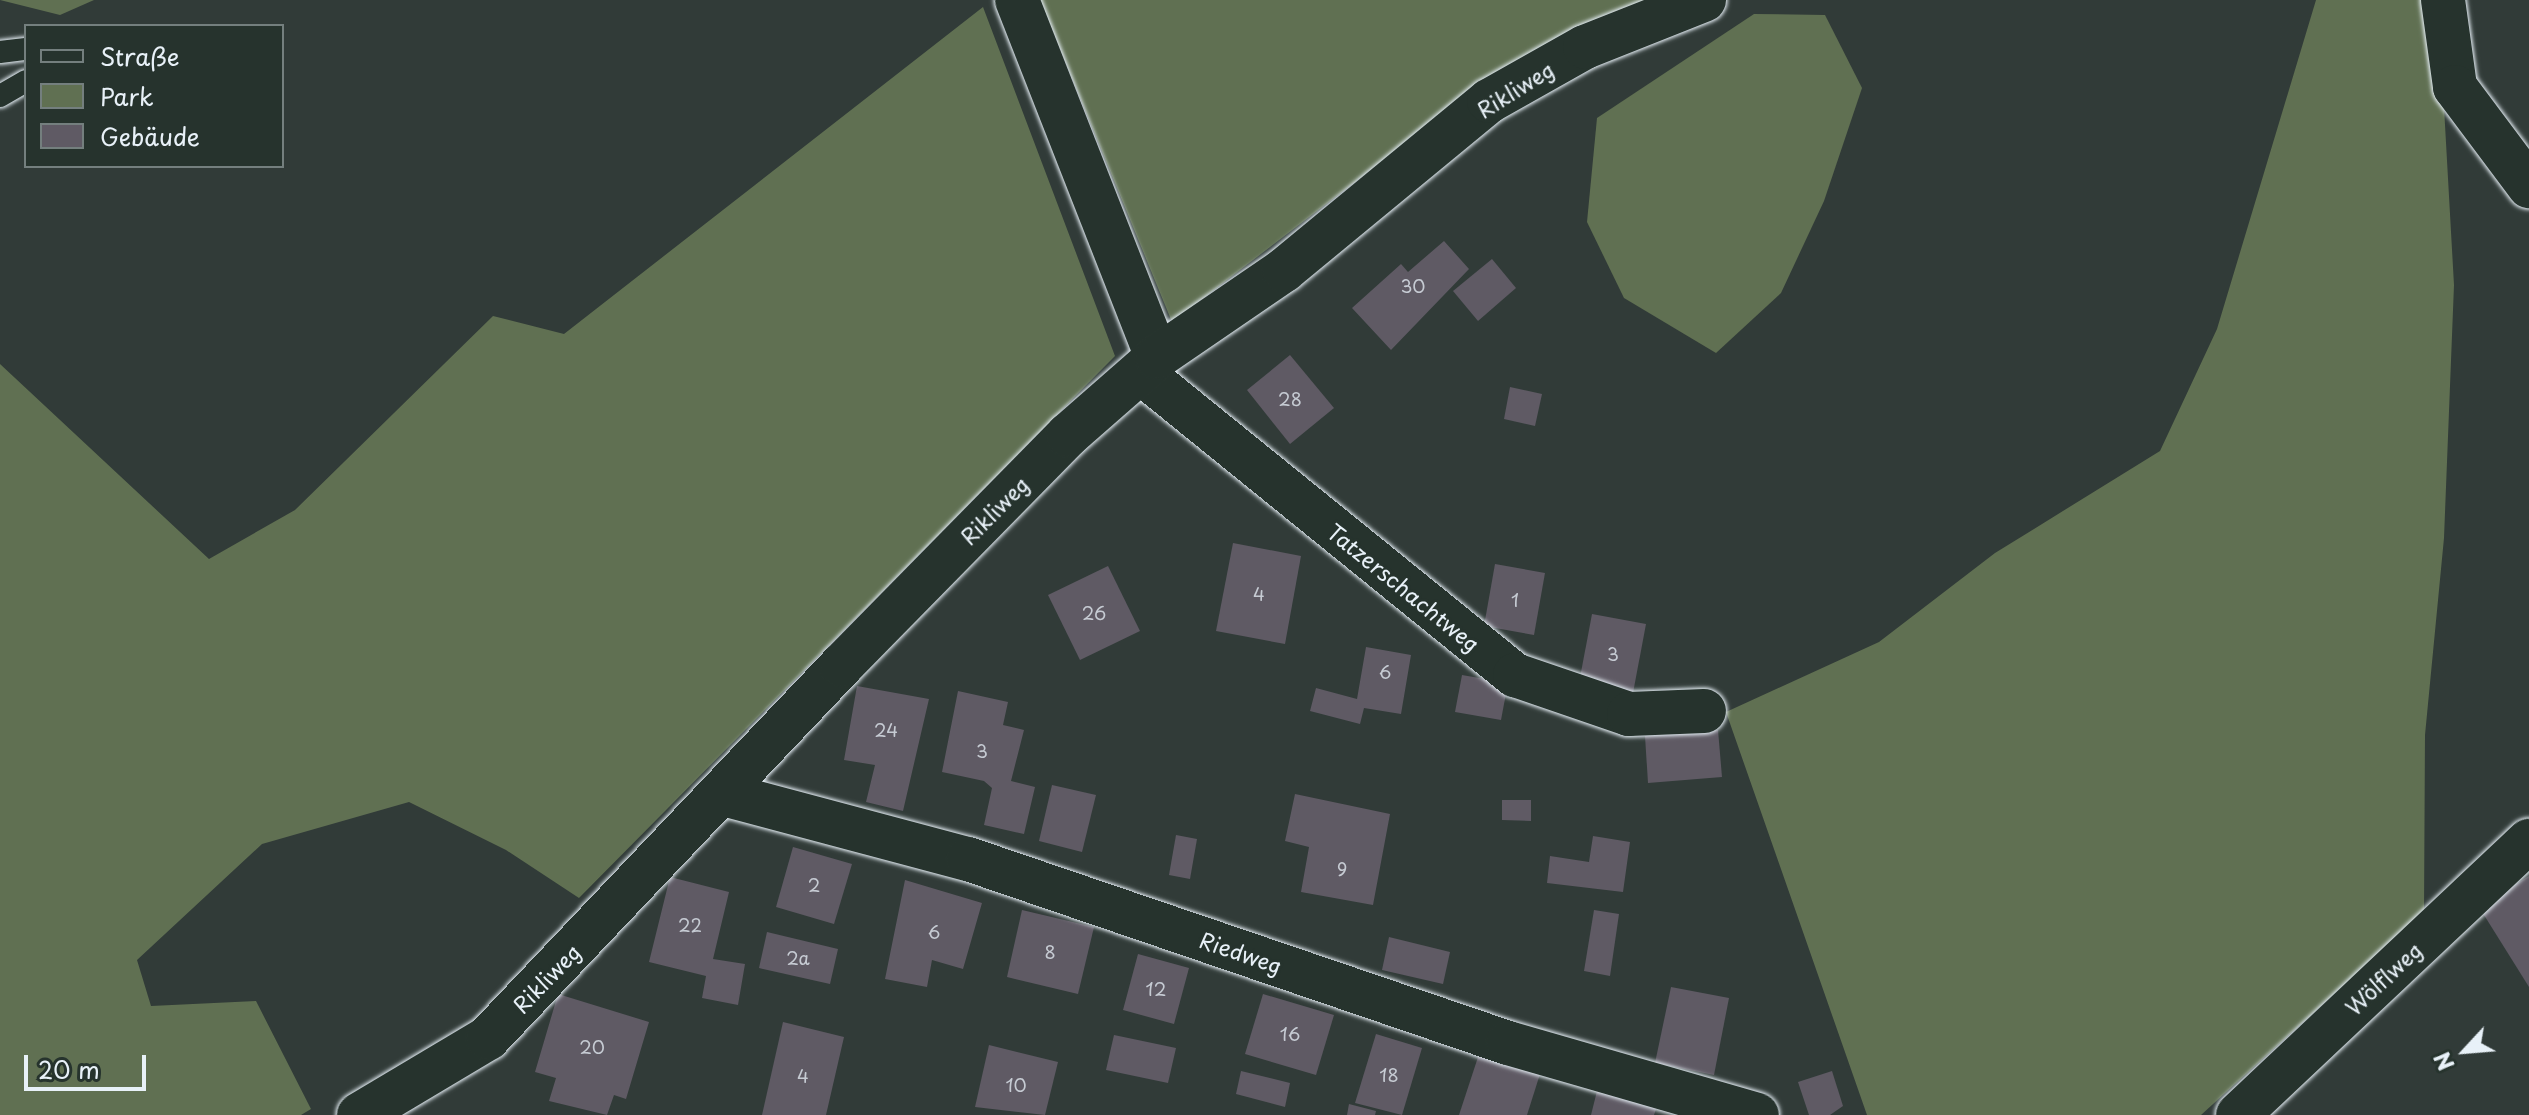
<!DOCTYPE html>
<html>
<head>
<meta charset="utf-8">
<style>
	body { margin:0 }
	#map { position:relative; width:2529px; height:1115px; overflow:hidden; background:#313b38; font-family:"Playpen Sans",sans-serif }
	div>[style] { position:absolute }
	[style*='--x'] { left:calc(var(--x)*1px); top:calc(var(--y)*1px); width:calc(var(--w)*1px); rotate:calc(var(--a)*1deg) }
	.green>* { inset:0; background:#607052 }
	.building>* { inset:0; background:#5f5a64 }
	.roads { filter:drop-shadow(0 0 2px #e8f1f8) drop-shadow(0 0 2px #e8f1f8) }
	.service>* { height:22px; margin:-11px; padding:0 11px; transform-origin:11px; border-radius:11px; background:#26332d }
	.minor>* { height:44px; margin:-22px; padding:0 22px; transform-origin:22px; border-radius:22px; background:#26332d }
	span { translate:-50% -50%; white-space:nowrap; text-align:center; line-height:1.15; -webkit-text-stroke:6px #26332d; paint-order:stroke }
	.number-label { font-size:18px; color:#c6cbd3 }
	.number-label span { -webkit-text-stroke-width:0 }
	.street-label { font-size:22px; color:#e8f1f8 }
	.legend { position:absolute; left:24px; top:24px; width:260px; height:144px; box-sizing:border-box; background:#26332d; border:2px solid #747f7e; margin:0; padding:10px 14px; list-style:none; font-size:24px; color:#e8f1f8 }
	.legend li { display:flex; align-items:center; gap:16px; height:40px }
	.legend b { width:40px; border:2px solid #747f7e }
	.north { position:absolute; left:2425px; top:1011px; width:80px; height:80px; -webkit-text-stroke:6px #26332d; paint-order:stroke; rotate:244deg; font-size:22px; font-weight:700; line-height:32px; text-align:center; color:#e8f1f8 }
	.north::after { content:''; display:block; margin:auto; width:28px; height:36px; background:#e8f1f8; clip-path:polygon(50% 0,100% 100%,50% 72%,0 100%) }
	.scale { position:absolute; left:24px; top:1055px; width:122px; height:36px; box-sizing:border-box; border:4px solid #e8f1f8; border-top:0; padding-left:10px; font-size:24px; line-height:28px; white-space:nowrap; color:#e8f1f8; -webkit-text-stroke:6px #26332d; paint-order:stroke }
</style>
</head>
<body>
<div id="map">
	<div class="green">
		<div style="clip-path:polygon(0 0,94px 0,60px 15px)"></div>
		<div style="clip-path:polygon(1040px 0,1657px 0,1482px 85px,1172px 322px)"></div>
		<div style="clip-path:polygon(2316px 0,2438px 0,2454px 285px,2444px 538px,2425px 735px,2424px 912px,2201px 1115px,1867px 1115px,1726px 712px,1879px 642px,1995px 553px,2160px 451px,2217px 329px)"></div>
		<div style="clip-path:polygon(983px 7px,1115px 356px,579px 898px,506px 850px,409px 802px,262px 844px,137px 960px,151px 1006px,256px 1001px,311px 1109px,301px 1115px,0 1115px,0 364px,209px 559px,295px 510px,493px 316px,564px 334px)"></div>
		<div style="clip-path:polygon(1754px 14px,1825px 15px,1862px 88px,1824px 201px,1781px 293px,1716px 353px,1624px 298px,1587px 222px,1597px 118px)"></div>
	</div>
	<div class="building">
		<div style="clip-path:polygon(1444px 241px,1469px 269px,1391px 350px,1352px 308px,1401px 264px,1408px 272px)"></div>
		<div style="clip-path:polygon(1492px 259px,1516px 288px,1478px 321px,1453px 291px)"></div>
		<div style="clip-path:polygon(1290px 355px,1334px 408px,1290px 444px,1247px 390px)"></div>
		<div style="clip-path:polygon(1510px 387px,1542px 394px,1535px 426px,1504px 419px)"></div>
		<div style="clip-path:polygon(1233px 543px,1301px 556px,1285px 644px,1216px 631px)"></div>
		<div style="clip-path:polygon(1495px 564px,1545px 573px,1534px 635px,1484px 626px)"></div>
		<div style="clip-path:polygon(1108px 566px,1140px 631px,1080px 660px,1048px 595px)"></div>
		<div style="clip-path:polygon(1592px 614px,1646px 624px,1633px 693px,1579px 683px)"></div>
		<div style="clip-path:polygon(1366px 647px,1411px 655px,1401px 714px,1364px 708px,1360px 724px,1310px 711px,1316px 688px,1357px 699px)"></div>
		<div style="clip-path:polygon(1462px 675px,1508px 683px,1501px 720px,1455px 712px)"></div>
		<div style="clip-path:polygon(857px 686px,929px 699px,903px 811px,866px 802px,875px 765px,844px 760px)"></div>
		<div style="clip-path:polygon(958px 691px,1008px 702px,1003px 725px,1024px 730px,1011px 781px,1035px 787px,1024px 834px,984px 825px,992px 788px,984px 781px,942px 772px)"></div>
		<div style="clip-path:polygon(1718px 730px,1722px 777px,1648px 783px,1645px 736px)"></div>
		<div style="clip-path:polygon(1052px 785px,1096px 795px,1082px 852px,1039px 841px)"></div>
		<div style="clip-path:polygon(1295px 794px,1390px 814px,1373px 905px,1301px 892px,1309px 847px,1285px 841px)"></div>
		<div style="clip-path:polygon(1502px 800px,1531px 800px,1531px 821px,1502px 820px)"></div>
		<div style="clip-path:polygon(1176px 835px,1197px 839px,1190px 879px,1169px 875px)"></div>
		<div style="clip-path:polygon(1593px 836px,1630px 842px,1623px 892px,1547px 883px,1550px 856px,1589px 862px)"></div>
		<div style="clip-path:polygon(793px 847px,852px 864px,834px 924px,776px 907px)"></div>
		<div style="clip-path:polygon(2529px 876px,2529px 987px,2479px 907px)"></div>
		<div style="clip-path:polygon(670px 877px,729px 892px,713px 959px,745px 964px,738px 1005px,702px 998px,706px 976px,649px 962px)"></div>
		<div style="clip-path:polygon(905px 880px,982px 903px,963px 969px,932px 960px,927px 987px,885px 979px)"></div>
		<div style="clip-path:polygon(1022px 910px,1094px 927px,1078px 994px,1007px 977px)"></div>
		<div style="clip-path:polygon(1594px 910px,1619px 914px,1610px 976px,1584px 971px)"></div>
		<div style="clip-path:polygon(767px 932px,838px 949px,830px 984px,759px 968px)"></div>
		<div style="clip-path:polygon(1389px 937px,1450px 952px,1443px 984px,1382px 970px)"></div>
		<div style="clip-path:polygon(1138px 954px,1189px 968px,1174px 1024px,1123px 1010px)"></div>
		<div style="clip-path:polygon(1671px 987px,1729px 998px,1714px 1075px,1655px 1063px)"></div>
		<div style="clip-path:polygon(558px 994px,649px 1022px,626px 1099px,614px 1095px,607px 1115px,549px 1101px,556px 1078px,535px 1072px)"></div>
		<div style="clip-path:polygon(1263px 994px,1334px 1015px,1316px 1075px,1245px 1054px)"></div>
		<div style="clip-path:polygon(783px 1022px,844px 1037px,826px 1115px,762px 1115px)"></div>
		<div style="clip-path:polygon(1376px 1034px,1422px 1048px,1402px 1115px,1355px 1103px)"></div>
		<div style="clip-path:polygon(1114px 1035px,1176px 1048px,1168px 1083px,1106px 1070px)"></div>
		<div style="clip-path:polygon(989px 1045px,1058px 1062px,1045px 1115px,975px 1107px)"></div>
		<div style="clip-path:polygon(1479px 1054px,1540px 1074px,1527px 1115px,1459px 1115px)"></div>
		<div style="clip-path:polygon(1241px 1071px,1290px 1083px,1285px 1107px,1236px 1094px)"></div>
		<div style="clip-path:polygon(1832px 1071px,1843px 1106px,1830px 1115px,1809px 1115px,1798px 1082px)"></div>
		<div style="clip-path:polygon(1597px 1091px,1657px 1106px,1654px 1115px,1591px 1115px)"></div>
		<div style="clip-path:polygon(1349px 1104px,1376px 1111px,1375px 1115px,1347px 1115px)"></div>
	</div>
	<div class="roads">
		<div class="service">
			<div style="--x:0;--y:52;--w:26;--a:-7"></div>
			<div style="--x:0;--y:96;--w:30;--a:-30"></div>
		</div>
		<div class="minor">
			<div style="--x:1017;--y:0;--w:383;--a:68.6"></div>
			<div style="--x:2443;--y:0;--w:88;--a:82.1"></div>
			<div style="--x:2455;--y:87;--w:124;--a:53.2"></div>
			<div style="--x:1143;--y:374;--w:479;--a:39"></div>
			<div style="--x:1515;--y:675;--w:120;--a:18.9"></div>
			<div style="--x:1629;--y:714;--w:75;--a:-2.3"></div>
			<div style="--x:723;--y:794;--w:253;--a:14.9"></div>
			<div style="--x:968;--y:859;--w:570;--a:18.82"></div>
			<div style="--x:1508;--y:1043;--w:259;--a:16.1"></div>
			<div style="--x:359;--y:1115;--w:150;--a:-30.8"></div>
			<div style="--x:488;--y:1038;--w:514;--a:-46.5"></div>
			<div style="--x:842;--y:665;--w:322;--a:-45.5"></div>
			<div style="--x:1068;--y:435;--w:118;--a:-41.2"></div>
			<div style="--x:1157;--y:357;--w:154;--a:-34.4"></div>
			<div style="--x:1284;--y:270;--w:266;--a:-39.5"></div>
			<div style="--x:1489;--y:101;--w:110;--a:-29.4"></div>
			<div style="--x:1585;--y:47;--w:128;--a:-21.6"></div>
			<div style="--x:2238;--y:1115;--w:400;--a:-43.3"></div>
		</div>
	</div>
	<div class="number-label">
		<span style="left:1413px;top:286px">30</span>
		<span style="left:1290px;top:399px">28</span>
		<span style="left:1259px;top:594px">4</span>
		<span style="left:1515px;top:600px">1</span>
		<span style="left:1094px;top:613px">26</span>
		<span style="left:1613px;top:654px">3</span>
		<span style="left:1385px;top:672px">6</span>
		<span style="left:886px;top:730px">24</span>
		<span style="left:982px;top:751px">3</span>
		<span style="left:1342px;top:869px">9</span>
		<span style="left:814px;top:885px">2</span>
		<span style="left:690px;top:925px">22</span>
		<span style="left:934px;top:932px">6</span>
		<span style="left:1050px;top:952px">8</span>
		<span style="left:798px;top:958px">2a</span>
		<span style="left:1156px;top:989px">12</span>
		<span style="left:1290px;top:1034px">16</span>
		<span style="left:592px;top:1047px">20</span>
		<span style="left:1389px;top:1075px">18</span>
		<span style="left:803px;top:1076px">4</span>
		<span style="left:1016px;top:1085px">10</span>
	</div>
	<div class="street-label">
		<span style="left:1515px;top:89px;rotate:-32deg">Rikliweg</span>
		<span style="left:994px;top:510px;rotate:-45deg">Rikliweg</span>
		<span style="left:1404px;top:587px;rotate:39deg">Tatzerschachtweg</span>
		<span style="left:1241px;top:952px;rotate:19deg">Riedweg</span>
		<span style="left:546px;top:978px;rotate:-46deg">Rikliweg</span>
		<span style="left:2383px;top:978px;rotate:-43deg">Wölflweg</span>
	</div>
	<ul class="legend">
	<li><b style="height:10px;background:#26332d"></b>Straße</li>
	<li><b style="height:22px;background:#607052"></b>Park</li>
	<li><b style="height:22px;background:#5f5a64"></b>Gebäude</li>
	</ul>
	<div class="north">N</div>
	<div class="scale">20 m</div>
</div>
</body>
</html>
